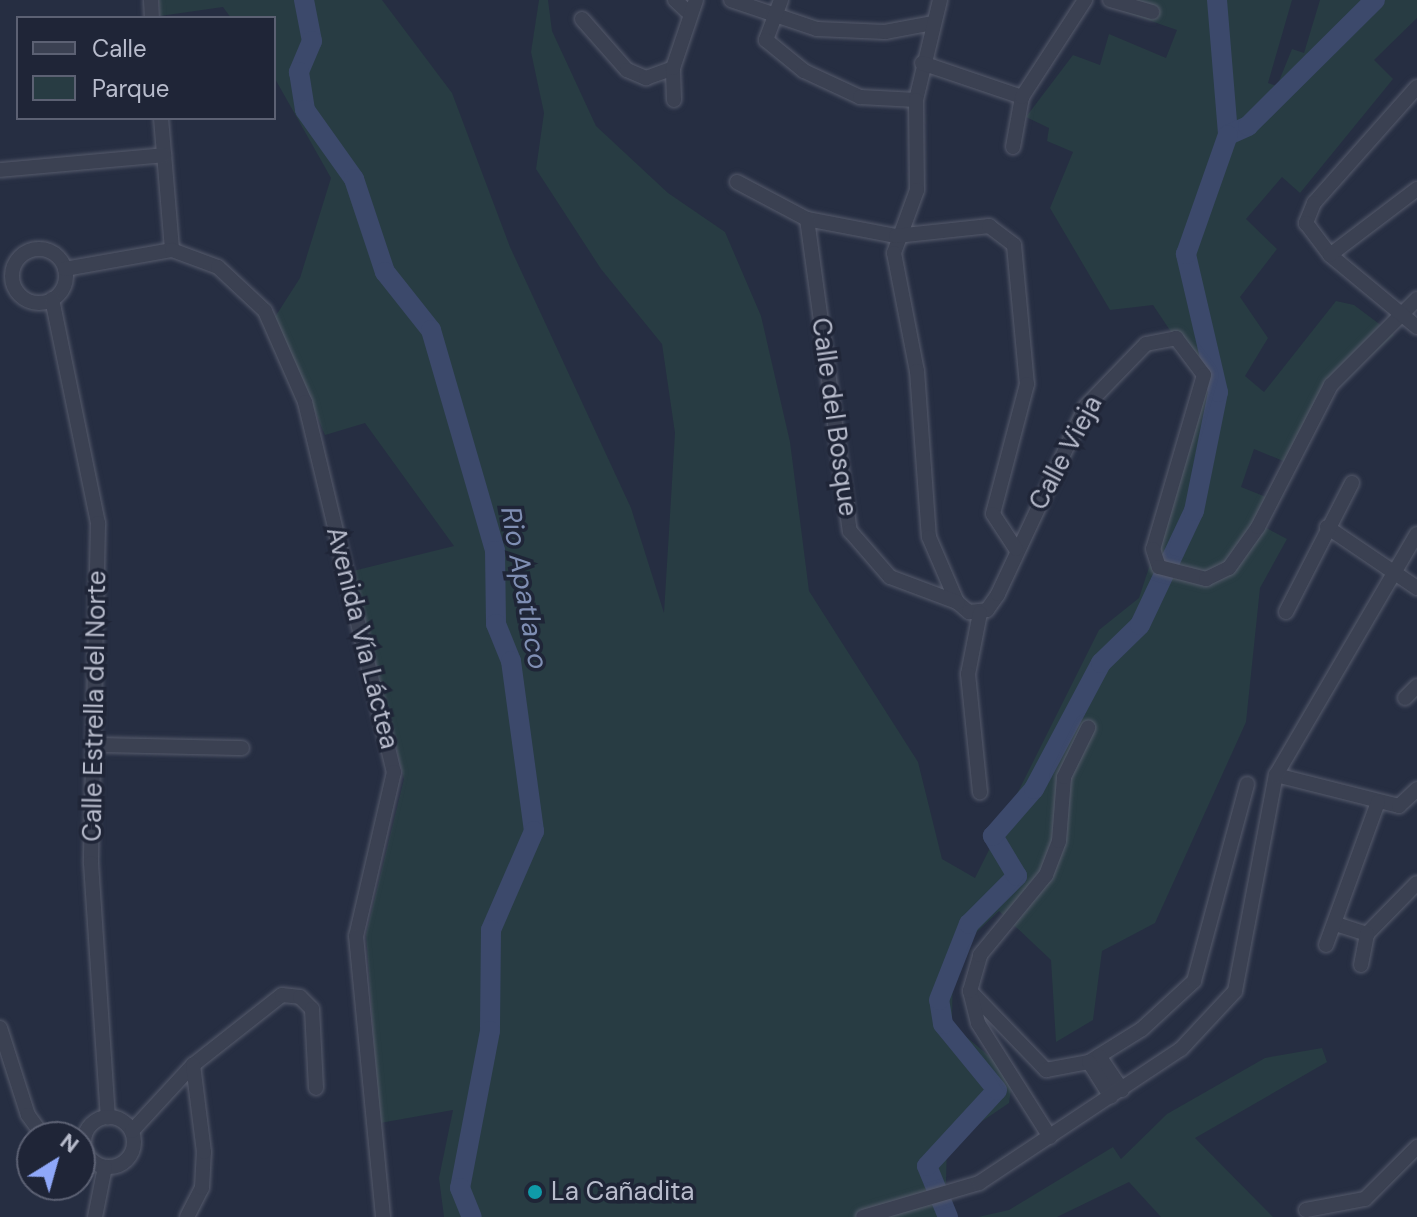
<!DOCTYPE html>
<html>
<head>
<meta charset="utf-8">
<style>
	body { margin:0 }
	#map { position:relative; width:1417px; height:1217px; overflow:hidden; background:#262e42; font-family:"DM Sans",sans-serif }
	div>[style] { position:absolute }
	[style*='--x'] { left:calc(var(--x)*1px); top:calc(var(--y)*1px); width:calc(var(--w)*1px); rotate:calc(var(--a)*1deg) }
	.green>* { inset:0; background:#283c43 }
	.river>* { height:20px; margin:-10px; padding:0 10px; transform-origin:10px; border-radius:10px; background:#3c496b }
	.roads { filter:drop-shadow(0 0 2px #565b6c) drop-shadow(0 0 2px #565b6c) }
	.minor>* { height:14px; margin:-7px; padding:0 7px; transform-origin:7px; border-radius:7px; background:#3b4152 }
	.minor>.ring { margin:-7px; padding:0; box-sizing:content-box; background:none; border:14px solid #3b4152; border-radius:50% }
	.dots>* { width:22px; height:22px; translate:-50% -50%; box-sizing:border-box; border:4px solid #1f2537; border-radius:50% }
	span { translate:-50% -50%; white-space:nowrap; text-align:center; line-height:1.15; -webkit-text-stroke:7px #1f2537; paint-order:stroke }
	.street-label { font-size:26px; color:#b8bccc }
	.poi-label { font-size:26px; color:#b8bccc }
	.left { translate:0 -50%; text-align:left }
	.water-label { font-size:28px; color:#7f8eb3; font-style:italic }
	.legend { position:absolute; left:16px; top:16px; width:260px; height:104px; box-sizing:border-box; background:#1f2537; border:2px solid #5c6173; margin:0; padding:10px 14px; list-style:none; font-size:24px; color:#b8bccc }
	.legend li { display:flex; align-items:center; gap:16px; height:40px }
	.legend b { width:40px; border:2px solid #5c6173 }
	.north { position:absolute; left:16px; top:1121px; width:80px; height:80px; box-sizing:border-box; background:#1f2537; border:2px solid #5c6173; border-radius:50%; rotate:37deg; font-size:22px; font-weight:700; line-height:32px; text-align:center; color:#b8bccc }
	.north::after { content:''; display:block; margin:auto; width:28px; height:36px; background:#8fa8f9; clip-path:polygon(50% 0,100% 100%,50% 72%,0 100%) }
</style>
</head>
<body>
<div id="map">
	<div class="green">
		<div style="clip-path:polygon(159px 0,382px 0,452px 93px,510px 247px,631px 508px,664px 613px,675px 433px,662px 344px,601px 269px,536px 169px,544px 113px,531px 52px,539px 0,548px 0,552px 31px,596px 126px,668px 193px,725px 232px,761px 316px,790px 442px,809px 591px,918px 762px,942px 859px,975px 878px,1099px 630px,1139px 598px,1208px 387px,1153px 305px,1110px 310px,1050px 208px,1073px 152px,1047px 141px,1049px 128px,1026px 117px,1073px 55px,1100px 65px,1109px 34px,1166px 58px,1177px 30px,1122px 11px,1122px 0,1292px 0,1268px 83px,1277px 86px,1292px 49px,1304px 53px,1320px 0,1417px 0,1417px 18px,1374px 60px,1393px 79px,1300px 193px,1282px 177px,1246px 219px,1277px 249px,1240px 297px,1268px 338px,1245px 376px,1264px 392px,1336px 301px,1354px 305px,1394px 335px,1331px 392px,1293px 465px,1254px 449px,1241px 487px,1271px 499px,1259px 524px,1287px 539px,1260px 588px,1246px 722px,1155px 923px,1102px 951px,1093px 1020px,1056px 1042px,1051px 960px,999px 911px,953px 954px,952px 1025px,1013px 1076px,1009px 1103px,947px 1145px,945px 1217px,444px 1217px,439px 1178px,453px 1110px,380px 1123px,366px 934px,404px 779px,353px 571px,454px 546px,365px 423px,325px 435px,275px 317px,300px 278px,331px 178px,274px 77px,274px 18px,231px 18px,223px 7px,160px 16px)"></div>
		<div style="clip-path:polygon(1322px 1048px,1327px 1062px,1195px 1138px,1273px 1217px,1161px 1217px,1129px 1182px,1057px 1217px,978px 1217px,1009px 1210px,1113px 1147px,1121px 1159px,1167px 1114px,1265px 1058px)"></div>
	</div>
	<div class="river">
		<div style="--x:304;--y:0;--w:42;--a:79"></div>
		<div style="--x:312;--y:41;--w:34;--a:113"></div>
		<div style="--x:299;--y:72;--w:38;--a:81"></div>
		<div style="--x:305;--y:110;--w:85;--a:54.6"></div>
		<div style="--x:354;--y:179;--w:98;--a:71.6"></div>
		<div style="--x:385;--y:272;--w:74;--a:51.6"></div>
		<div style="--x:431;--y:330;--w:230;--a:73.8"></div>
		<div style="--x:495;--y:551;--w:73;--a:89.2"></div>
		<div style="--x:496;--y:624;--w:40;--a:68"></div>
		<div style="--x:511;--y:661;--w:172;--a:82.3"></div>
		<div style="--x:534;--y:831;--w:108;--a:113.5"></div>
		<div style="--x:491;--y:930;--w:101;--a:90.6"></div>
		<div style="--x:490;--y:1031;--w:160;--a:100.8"></div>
		<div style="--x:460;--y:1188;--w:31;--a:68"></div>
		<div style="--x:1217;--y:0;--w:135;--a:85.3"></div>
		<div style="--x:1228;--y:135;--w:22;--a:-24"></div>
		<div style="--x:1248;--y:126;--w:179;--a:-44.8"></div>
		<div style="--x:948;--y:1217;--w:55;--a:-112.4"></div>
		<div style="--x:927;--y:1166;--w:103;--a:-47.4"></div>
		<div style="--x:997;--y:1090;--w:85;--a:-129.3"></div>
		<div style="--x:943;--y:1024;--w:24;--a:-99"></div>
		<div style="--x:939;--y:1000;--w:82;--a:-68.5"></div>
		<div style="--x:969;--y:924;--w:68;--a:-45"></div>
		<div style="--x:1017;--y:876;--w:47;--a:-121"></div>
		<div style="--x:993;--y:836;--w:62;--a:-48.9"></div>
		<div style="--x:1034;--y:789;--w:143;--a:-62"></div>
		<div style="--x:1101;--y:663;--w:54;--a:-44.3"></div>
		<div style="--x:1140;--y:625;--w:126;--a:-64.7"></div>
		<div style="--x:1194;--y:511;--w:121;--a:-78.6"></div>
		<div style="--x:1218;--y:392;--w:142;--a:-103.1"></div>
		<div style="--x:1186;--y:254;--w:126;--a:-70.6"></div>
	</div>
	<div class="roads">
		<div class="minor">
			<div style="--x:151;--y:0;--w:18;--a:87"></div>
			<div style="--x:675;--y:0;--w:16;--a:43"></div>
			<div style="--x:731;--y:0;--w:91;--a:18.6"></div>
			<div style="--x:817;--y:29;--w:68;--a:2.5"></div>
			<div style="--x:885;--y:32;--w:48;--a:-10.8"></div>
			<div style="--x:781;--y:0;--w:43;--a:110.6"></div>
			<div style="--x:766;--y:40;--w:49;--a:39.2"></div>
			<div style="--x:804;--y:71;--w:62;--a:24.9"></div>
			<div style="--x:860;--y:97;--w:56;--a:3.1"></div>
			<div style="--x:940;--y:0;--w:103;--a:103.5"></div>
			<div style="--x:916;--y:100;--w:90;--a:89.4"></div>
			<div style="--x:917;--y:190;--w:67;--a:110.1"></div>
			<div style="--x:894;--y:253;--w:120;--a:79"></div>
			<div style="--x:917;--y:371;--w:166;--a:85.9"></div>
			<div style="--x:929;--y:537;--w:71;--a:66.7"></div>
			<div style="--x:957;--y:602;--w:16;--a:40"></div>
			<div style="--x:969;--y:612;--w:18;--a:-6"></div>
			<div style="--x:987;--y:610;--w:19;--a:-55"></div>
			<div style="--x:998;--y:594;--w:208;--a:-64.9"></div>
			<div style="--x:1086;--y:406;--w:86;--a:-45.9"></div>
			<div style="--x:1146;--y:344;--w:31;--a:-11"></div>
			<div style="--x:1176;--y:338;--w:46;--a:52.9"></div>
			<div style="--x:1204;--y:375;--w:181;--a:106.3"></div>
			<div style="--x:1153;--y:549;--w:19;--a:72"></div>
			<div style="--x:1159;--y:567;--w:49;--a:14.3"></div>
			<div style="--x:1206;--y:579;--w:25;--a:-26"></div>
			<div style="--x:1229;--y:568;--w:50;--a:-54.7"></div>
			<div style="--x:1258;--y:527;--w:160;--a:-62.8"></div>
			<div style="--x:1331;--y:385;--w:122;--a:-45"></div>
			<div style="--x:1110;--y:0;--w:44;--a:15.9"></div>
			<div style="--x:582;--y:19;--w:68;--a:48.6"></div>
			<div style="--x:627;--y:70;--w:21;--a:23"></div>
			<div style="--x:646;--y:78;--w:29;--a:-20"></div>
			<div style="--x:922;--y:63;--w:106;--a:18.8"></div>
			<div style="--x:1417;--y:87;--w:155;--a:131.6"></div>
			<div style="--x:1314;--y:203;--w:22;--a:112"></div>
			<div style="--x:1306;--y:223;--w:40;--a:53"></div>
			<div style="--x:1330;--y:255;--w:113;--a:39.6"></div>
			<div style="--x:674;--y:100;--w:32;--a:-92"></div>
			<div style="--x:673;--y:68;--w:72;--a:-71.3"></div>
			<div style="--x:161;--y:118;--w:132;--a:85.2"></div>
			<div style="--x:1013;--y:147;--w:51;--a:-79.8"></div>
			<div style="--x:1022;--y:97;--w:116;--a:-57"></div>
			<div style="--x:0;--y:170;--w:165;--a:-5.2"></div>
			<div style="--x:737;--y:182;--w:79;--a:27.9"></div>
			<div style="--x:807;--y:219;--w:91;--a:10.8"></div>
			<div style="--x:896;--y:236;--w:94;--a:-6.1"></div>
			<div style="--x:989;--y:226;--w:31;--a:37"></div>
			<div style="--x:1014;--y:245;--w:140;--a:84.7"></div>
			<div style="--x:1027;--y:384;--w:134;--a:104.7"></div>
			<div style="--x:993;--y:514;--w:42;--a:56.7"></div>
			<div style="--x:807;--y:219;--w:315;--a:82.2"></div>
			<div style="--x:850;--y:531;--w:61;--a:49"></div>
			<div style="--x:890;--y:577;--w:72;--a:20.5"></div>
			<div class="ring" style="left:12px;top:249px;width:40px;height:40px"></div>
			<div style="--x:1330;--y:255;--w:109;--a:-37.2"></div>
			<div style="--x:65;--y:269;--w:109;--a:-10.1"></div>
			<div style="--x:172;--y:250;--w:49;--a:20.3"></div>
			<div style="--x:218;--y:267;--w:64;--a:43.1"></div>
			<div style="--x:265;--y:311;--w:99;--a:66.3"></div>
			<div style="--x:305;--y:402;--w:381;--a:76.5"></div>
			<div style="--x:394;--y:772;--w:168;--a:103"></div>
			<div style="--x:356;--y:936;--w:282;--a:84.5"></div>
			<div style="--x:52;--y:299;--w:229;--a:78.4"></div>
			<div style="--x:98;--y:523;--w:340;--a:91.2"></div>
			<div style="--x:91;--y:863;--w:255;--a:86.2"></div>
			<div style="--x:1327;--y:527;--w:109;--a:34.1"></div>
			<div style="--x:1286;--y:612;--w:145;--a:-62.9"></div>
			<div style="--x:980;--y:613;--w:62;--a:101.1"></div>
			<div style="--x:968;--y:674;--w:119;--a:84.2"></div>
			<div style="--x:1405;--y:698;--w:17;--a:-45"></div>
			<div style="--x:96;--y:745;--w:146;--a:1.2"></div>
			<div style="--x:1276;--y:775;--w:127;--a:14.1"></div>
			<div style="--x:1399;--y:806;--w:25;--a:-43"></div>
			<div style="--x:1336;--y:924;--w:33;--a:18"></div>
			<div style="--x:1367;--y:934;--w:71;--a:-45.6"></div>
			<div style="--x:1326;--y:945;--w:152;--a:-70"></div>
			<div style="--x:1361;--y:965;--w:32;--a:-79"></div>
			<div style="--x:970;--y:991;--w:110;--a:46.1"></div>
			<div style="--x:1046;--y:1070;--w:44;--a:-10.5"></div>
			<div style="--x:1089;--y:1062;--w:62;--a:-31.9"></div>
			<div style="--x:1142;--y:1029;--w:71;--a:-42.7"></div>
			<div style="--x:1194;--y:981;--w:204;--a:-74.9"></div>
			<div style="--x:0;--y:1028;--w:91;--a:72.2"></div>
			<div style="--x:28;--y:1115;--w:27;--a:54"></div>
			<div style="--x:1099;--y:1056;--w:41;--a:55.9"></div>
			<div style="--x:1089;--y:1062;--w:41;--a:57.8"></div>
			<div class="ring" style="left:84px;top:1117px;width:36px;height:36px"></div>
			<div style="--x:132;--y:1131;--w:90;--a:-47.3"></div>
			<div style="--x:193;--y:1065;--w:113;--a:-38.2"></div>
			<div style="--x:282;--y:995;--w:18;--a:6"></div>
			<div style="--x:300;--y:997;--w:17;--a:45"></div>
			<div style="--x:312;--y:1009;--w:79;--a:87.1"></div>
			<div style="--x:1050;--y:1137;--w:135;--a:-122.3"></div>
			<div style="--x:978;--y:1023;--w:33;--a:-104"></div>
			<div style="--x:970;--y:991;--w:37;--a:-74"></div>
			<div style="--x:980;--y:955;--w:104;--a:-50.5"></div>
			<div style="--x:1046;--y:875;--w:36;--a:-69"></div>
			<div style="--x:1059;--y:841;--w:64;--a:-85.5"></div>
			<div style="--x:1064;--y:777;--w:55;--a:-63.9"></div>
			<div style="--x:1306;--y:1210;--w:60;--a:-10.6"></div>
			<div style="--x:1365;--y:1199;--w:74;--a:-45"></div>
			<div style="--x:95;--y:1217;--w:51;--a:-78.7"></div>
			<div style="--x:187;--y:1217;--w:33;--a:-63"></div>
			<div style="--x:202;--y:1188;--w:36;--a:-87"></div>
			<div style="--x:204;--y:1152;--w:88;--a:-97.2"></div>
			<div style="--x:863;--y:1217;--w:121;--a:-16.3"></div>
			<div style="--x:979;--y:1183;--w:242;--a:-33.6"></div>
			<div style="--x:1181;--y:1049;--w:79;--a:-47"></div>
			<div style="--x:1235;--y:991;--w:220;--a:-79.3"></div>
			<div style="--x:1276;--y:775;--w:279;--a:-59.7"></div>
		</div>
	</div>
	<div class="dots">
		<div style="left:535px;top:1192px;background:#0f9aa8"></div>
	</div>
	<div class="street-label">
		<span style="left:834px;top:417px;rotate:82deg">Calle del Bosque</span>
		<span style="left:1066px;top:453px;rotate:-62deg">Calle Vieja</span>
		<span style="left:362px;top:638px;rotate:76deg">Avenida Vía Láctea</span>
		<span style="left:95px;top:706px;rotate:-89deg">Calle Estrella del Norte</span>
	</div>
	<div class="poi-label">
		<span class="left" style="left:551px;top:1192px">La Cañadita</span>
	</div>
	<div class="water-label">
		<span style="left:524px;top:588px;rotate:80deg">Rio Apatlaco</span>
	</div>
	<ul class="legend">
	<li><b style="height:10px;background:#3b4152"></b>Calle</li>
	<li><b style="height:22px;background:#283c43"></b>Parque</li>
	</ul>
	<div class="north">N</div>
</div>
</body>
</html>
